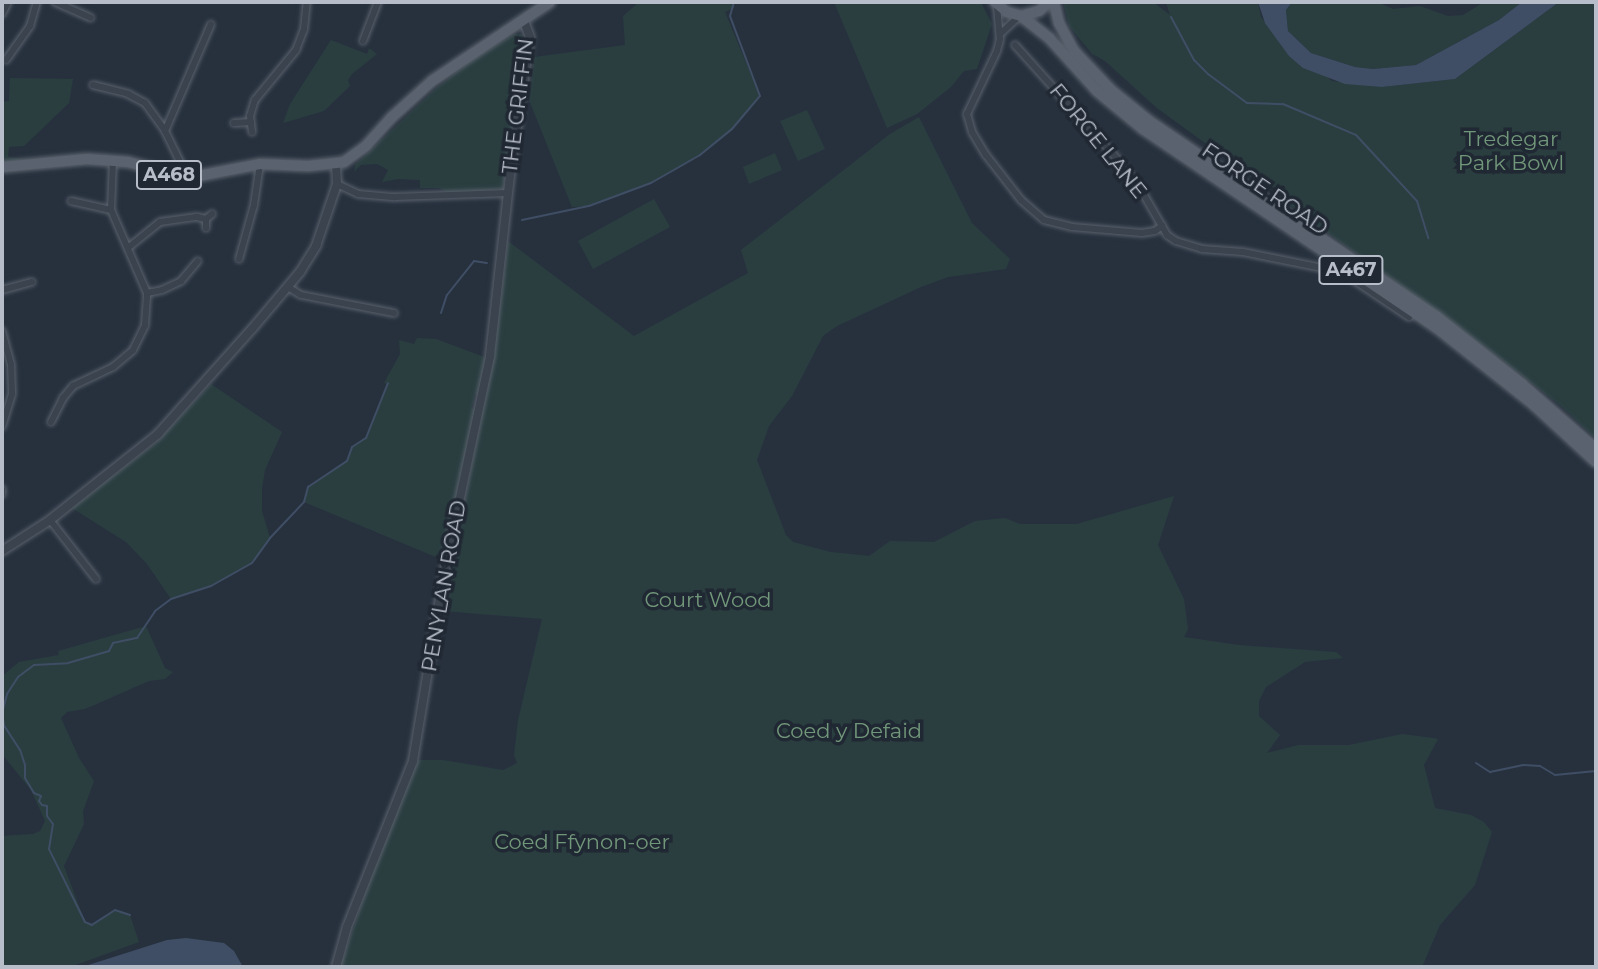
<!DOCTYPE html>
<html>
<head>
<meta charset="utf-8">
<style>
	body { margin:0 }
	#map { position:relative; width:1598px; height:969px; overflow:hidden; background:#27313e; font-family:Montserrat,sans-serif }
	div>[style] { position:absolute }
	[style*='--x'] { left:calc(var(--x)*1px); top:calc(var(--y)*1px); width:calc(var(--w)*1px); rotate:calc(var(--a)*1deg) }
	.green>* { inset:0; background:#2a3e40 }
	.water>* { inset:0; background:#3f4e65 }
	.stream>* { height:2px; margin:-1px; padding:0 1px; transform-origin:1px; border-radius:1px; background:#3f4e65 }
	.roads { filter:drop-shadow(0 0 2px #59616c) drop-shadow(0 0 2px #59616c) }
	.minor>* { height:6px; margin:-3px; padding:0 3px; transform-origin:3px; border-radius:3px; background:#3b434e }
	.tertiary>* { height:8px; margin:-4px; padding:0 4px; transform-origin:4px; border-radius:4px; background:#3b434e }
	.primary>* { height:10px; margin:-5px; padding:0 5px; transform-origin:5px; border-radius:5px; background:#59626e }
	span { translate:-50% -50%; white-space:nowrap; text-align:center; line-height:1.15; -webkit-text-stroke:7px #202833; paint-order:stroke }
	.shield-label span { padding:2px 5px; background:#202833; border:2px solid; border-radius:5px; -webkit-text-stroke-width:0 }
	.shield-label { font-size:19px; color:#b7bec9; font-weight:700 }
	.street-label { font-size:21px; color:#b7bec9 }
	.park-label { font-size:21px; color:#71977a }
	.frame { position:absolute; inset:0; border:4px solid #b7bec9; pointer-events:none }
</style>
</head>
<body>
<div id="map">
	<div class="green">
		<div style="clip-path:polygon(639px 2px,732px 2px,734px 8px,725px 12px,760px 96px,732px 129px,700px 155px,651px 183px,589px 206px,572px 207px,529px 100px,534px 57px,625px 45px,623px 16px)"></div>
		<div style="clip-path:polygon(834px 2px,981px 2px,992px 24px,977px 69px,964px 71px,951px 87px,917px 114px,887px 128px)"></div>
		<div style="clip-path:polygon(1063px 2px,1153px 2px,1170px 15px,1166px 2px,1258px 2px,1261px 17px,1272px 31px,1332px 81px,1382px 87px,1455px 79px,1559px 2px,1596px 2px,1596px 439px,1561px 406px,1496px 356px,1157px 108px,1105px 61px,1092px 54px,1069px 26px)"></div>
		<div style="clip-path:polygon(1292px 2px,1377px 2px,1393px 9px,1420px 6px,1448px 16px,1463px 15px,1484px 2px,1522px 2px,1499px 20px,1416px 65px,1373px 69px,1355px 67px,1311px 53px,1288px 31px,1286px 10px)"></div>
		<div style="clip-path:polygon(514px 34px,522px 34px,525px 43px,503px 189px,449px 193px,439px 188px,420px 188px,420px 180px,398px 179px,382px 182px,388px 170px,377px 164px,361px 165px,354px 172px,355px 165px,435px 89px,473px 59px)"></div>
		<div style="clip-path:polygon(331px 40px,367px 54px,369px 48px,377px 54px,352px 74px,348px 80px,350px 86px,324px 111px,283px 123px,290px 104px)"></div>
		<div style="clip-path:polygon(10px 78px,73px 79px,69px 103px,24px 146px,9px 147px,8px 157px,46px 161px,2px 167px,2px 102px,9px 101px)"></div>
		<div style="clip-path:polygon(807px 110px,825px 149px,798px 161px,780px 121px)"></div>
		<div style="clip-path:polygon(919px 117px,972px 223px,1010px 259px,1006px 269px,948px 277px,921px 287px,837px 326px,823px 336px,792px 396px,769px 426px,757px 460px,786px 535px,793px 542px,831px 552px,869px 556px,890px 541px,934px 542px,975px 521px,1005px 518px,1020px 524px,1077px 524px,1174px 496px,1158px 545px,1184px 599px,1188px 629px,1184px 637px,1239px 645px,1336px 652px,1343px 658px,1305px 662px,1266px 687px,1259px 701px,1259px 716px,1280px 735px,1267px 753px,1299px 745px,1349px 745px,1402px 734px,1434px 738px,1438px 739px,1424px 765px,1435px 808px,1471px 815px,1484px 822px,1492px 832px,1475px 885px,1440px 925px,1422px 967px,340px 967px,383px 842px,418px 760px,443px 760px,503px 770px,517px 763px,514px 755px,518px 720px,542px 619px,443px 611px,495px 349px,508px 241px,634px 336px,748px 273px,741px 250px,890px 134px)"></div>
		<div style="clip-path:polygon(775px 153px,782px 170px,749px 184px,743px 167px)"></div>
		<div style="clip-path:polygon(654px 199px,670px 227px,593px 269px,578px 241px)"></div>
		<div style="clip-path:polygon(417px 338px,436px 339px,487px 358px,480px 395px,475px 394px,472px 408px,476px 410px,443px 560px,304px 502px,308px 487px,347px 461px,352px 447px,366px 438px,387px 384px,384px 383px,400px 354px,399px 340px,414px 344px)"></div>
		<div style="clip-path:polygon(211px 384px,282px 432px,265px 470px,262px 489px,262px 511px,270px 538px,252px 563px,211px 586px,171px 599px,147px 564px,126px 542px,72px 508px,156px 443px)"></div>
		<div style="clip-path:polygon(146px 626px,165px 668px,173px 672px,165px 679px,149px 681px,85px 709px,67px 712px,61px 718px,79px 758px,94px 781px,83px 811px,84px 824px,64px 866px,85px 922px,93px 925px,115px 910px,130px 915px,139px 942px,70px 967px,2px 967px,2px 836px,33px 834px,40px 831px,45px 821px,31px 790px,2px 754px,2px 676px,19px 662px,59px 655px,58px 651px)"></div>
	</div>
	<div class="water">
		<div style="clip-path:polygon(1258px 2px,1292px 2px,1286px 10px,1288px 31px,1311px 53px,1355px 67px,1373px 69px,1416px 65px,1499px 20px,1522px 2px,1559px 2px,1455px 79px,1382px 87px,1345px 84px,1303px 68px,1289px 56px,1265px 23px)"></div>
		<div style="clip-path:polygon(186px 938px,224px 943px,234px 951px,243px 967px,82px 967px,167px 940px)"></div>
	</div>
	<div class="stream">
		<div style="--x:1171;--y:17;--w:49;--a:61.9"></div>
		<div style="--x:1194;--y:60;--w:20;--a:45"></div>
		<div style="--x:1208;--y:74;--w:49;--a:36.6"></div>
		<div style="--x:1247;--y:103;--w:36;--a:2"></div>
		<div style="--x:1283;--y:104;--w:79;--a:23"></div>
		<div style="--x:1356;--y:135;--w:90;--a:47.3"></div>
		<div style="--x:1417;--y:201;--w:39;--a:73"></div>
		<div style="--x:522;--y:220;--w:68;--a:-11.8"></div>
		<div style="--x:589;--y:206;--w:66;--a:-20.4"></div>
		<div style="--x:651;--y:183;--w:56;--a:-29.7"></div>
		<div style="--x:700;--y:155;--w:41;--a:-39.1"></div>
		<div style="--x:732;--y:129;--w:43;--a:-49.7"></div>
		<div style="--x:760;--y:96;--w:85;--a:-110.6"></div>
		<div style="--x:730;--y:16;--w:15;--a:-74"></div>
		<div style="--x:441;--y:313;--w:19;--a:-72"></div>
		<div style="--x:447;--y:295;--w:43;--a:-51.5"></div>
		<div style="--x:474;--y:261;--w:13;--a:9"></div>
		<div style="--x:1476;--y:763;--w:17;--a:33"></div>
		<div style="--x:1490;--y:772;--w:34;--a:-12"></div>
		<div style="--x:1523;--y:765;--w:17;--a:3"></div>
		<div style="--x:1540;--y:766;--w:17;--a:31"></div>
		<div style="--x:1555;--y:775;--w:41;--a:-5.6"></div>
		<div style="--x:130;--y:915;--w:16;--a:-162"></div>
		<div style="--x:115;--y:910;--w:27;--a:147"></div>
		<div style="--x:92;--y:925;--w:8;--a:-157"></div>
		<div style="--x:85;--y:922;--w:81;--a:-116.3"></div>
		<div style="--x:49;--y:849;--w:25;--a:-81"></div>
		<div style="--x:53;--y:824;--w:10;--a:-127"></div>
		<div style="--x:47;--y:816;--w:10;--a:-90"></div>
		<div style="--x:47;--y:806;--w:5;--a:-169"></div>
		<div style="--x:42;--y:805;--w:5;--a:-127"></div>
		<div style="--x:39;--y:801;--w:5;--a:-68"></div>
		<div style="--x:41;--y:796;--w:8;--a:-157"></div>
		<div style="--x:34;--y:793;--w:17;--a:-121"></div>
		<div style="--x:25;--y:778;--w:13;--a:-90"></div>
		<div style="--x:25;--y:765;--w:16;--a:-108"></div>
		<div style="--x:20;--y:750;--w:30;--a:-123"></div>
		<div style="--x:4;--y:725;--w:12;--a:-99"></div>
		<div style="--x:2;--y:713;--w:20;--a:-75"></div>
		<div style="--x:7;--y:694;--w:20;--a:-57"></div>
		<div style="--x:18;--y:677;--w:20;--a:-37"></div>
		<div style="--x:34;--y:665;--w:34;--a:-3"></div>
		<div style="--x:68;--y:663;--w:43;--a:-16.3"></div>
		<div style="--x:109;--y:651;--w:9;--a:-63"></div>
		<div style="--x:113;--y:643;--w:25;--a:-12"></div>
		<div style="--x:137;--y:638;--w:32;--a:-56"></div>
		<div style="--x:155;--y:611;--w:20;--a:-37"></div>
		<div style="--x:171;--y:599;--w:42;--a:-18"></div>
		<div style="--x:211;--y:586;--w:47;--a:-29.3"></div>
		<div style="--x:252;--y:563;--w:31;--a:-54"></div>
		<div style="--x:270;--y:538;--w:50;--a:-46.6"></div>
		<div style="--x:304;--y:502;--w:16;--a:-75"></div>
		<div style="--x:308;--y:487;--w:47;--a:-33.7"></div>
		<div style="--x:347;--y:461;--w:15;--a:-70"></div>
		<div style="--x:352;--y:447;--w:17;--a:-33"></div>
		<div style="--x:366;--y:438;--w:59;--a:-68.2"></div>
	</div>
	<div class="roads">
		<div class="minor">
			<div style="--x:55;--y:2;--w:39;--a:24"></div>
			<div style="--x:997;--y:6;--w:33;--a:85"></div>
			<div style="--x:1000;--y:39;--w:12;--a:104"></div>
			<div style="--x:997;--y:51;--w:70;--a:115.5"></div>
			<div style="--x:967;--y:114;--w:19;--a:74"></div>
			<div style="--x:972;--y:132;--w:27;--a:59"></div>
			<div style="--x:986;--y:155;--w:57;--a:52.1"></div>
			<div style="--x:1021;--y:200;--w:30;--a:41"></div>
			<div style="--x:1044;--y:220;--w:29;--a:14"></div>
			<div style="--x:1072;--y:227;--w:70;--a:4.9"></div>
			<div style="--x:1142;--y:233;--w:13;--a:-9"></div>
			<div style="--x:1155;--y:231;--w:9;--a:-36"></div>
			<div style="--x:2;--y:14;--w:13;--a:-63"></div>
			<div style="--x:1000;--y:34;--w:26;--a:-43"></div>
			<div style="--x:363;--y:41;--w:42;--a:-69"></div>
			<div style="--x:1015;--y:45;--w:156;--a:48.1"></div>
			<div style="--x:1119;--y:161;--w:34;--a:52"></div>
			<div style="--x:1140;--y:188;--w:54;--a:60.1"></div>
			<div style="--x:1167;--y:235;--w:11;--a:34"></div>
			<div style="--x:1176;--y:241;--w:27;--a:17"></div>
			<div style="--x:1202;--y:249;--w:41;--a:4.2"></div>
			<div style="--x:1243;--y:252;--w:101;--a:11.4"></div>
			<div style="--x:1342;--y:272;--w:81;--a:33.9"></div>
			<div style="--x:6;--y:60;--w:42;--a:-54.8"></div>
			<div style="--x:30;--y:26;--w:25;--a:-74"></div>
			<div style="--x:93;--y:85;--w:36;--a:14"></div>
			<div style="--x:128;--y:94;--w:19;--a:28"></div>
			<div style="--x:145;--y:103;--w:34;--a:54"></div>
			<div style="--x:165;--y:131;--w:52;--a:63.9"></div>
			<div style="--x:234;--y:123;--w:17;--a:-3"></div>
			<div style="--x:165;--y:131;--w:116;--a:-66.7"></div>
			<div style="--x:252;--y:132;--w:16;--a:-97"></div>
			<div style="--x:250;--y:116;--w:17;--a:-73"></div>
			<div style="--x:255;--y:100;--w:65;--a:-50.6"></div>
			<div style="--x:296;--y:50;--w:22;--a:-69"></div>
			<div style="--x:304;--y:29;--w:27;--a:-84"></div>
			<div style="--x:337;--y:184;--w:23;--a:25"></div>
			<div style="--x:358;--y:194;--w:37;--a:5"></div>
			<div style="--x:395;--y:197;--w:113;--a:-2"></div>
			<div style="--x:71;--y:201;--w:41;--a:12.7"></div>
			<div style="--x:206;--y:228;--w:9;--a:-90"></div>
			<div style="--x:206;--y:219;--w:8;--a:-40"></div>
			<div style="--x:129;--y:247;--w:40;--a:-39"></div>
			<div style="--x:160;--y:222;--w:37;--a:-8"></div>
			<div style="--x:197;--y:217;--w:9;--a:13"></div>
			<div style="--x:239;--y:259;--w:56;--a:-74.5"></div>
			<div style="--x:254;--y:205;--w:41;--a:-81.7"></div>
			<div style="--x:288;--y:287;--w:15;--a:32"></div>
			<div style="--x:301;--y:295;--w:95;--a:11"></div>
			<div style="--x:2;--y:290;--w:31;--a:-15"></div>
			<div style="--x:147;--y:293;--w:15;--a:-11"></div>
			<div style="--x:162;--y:290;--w:21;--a:-25"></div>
			<div style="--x:181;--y:281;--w:26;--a:-50"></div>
			<div style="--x:2;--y:331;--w:34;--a:75"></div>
			<div style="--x:11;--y:364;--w:30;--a:88"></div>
			<div style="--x:12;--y:394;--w:34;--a:107"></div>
			<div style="--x:51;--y:422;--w:27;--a:-63"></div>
			<div style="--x:63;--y:398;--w:16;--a:-50"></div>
			<div style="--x:73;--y:386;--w:44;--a:-25.4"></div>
			<div style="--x:113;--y:367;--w:26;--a:-40"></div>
			<div style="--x:133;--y:350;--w:28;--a:-64"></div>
			<div style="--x:145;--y:325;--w:32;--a:-86"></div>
			<div style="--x:147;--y:293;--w:90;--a:-113.4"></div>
			<div style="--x:111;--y:210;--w:49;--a:-87.7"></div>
			<div style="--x:2;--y:489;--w:5;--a:90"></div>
			<div style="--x:50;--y:520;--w:75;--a:52.1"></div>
		</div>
		<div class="tertiary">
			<div style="--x:2;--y:551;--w:57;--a:-32.9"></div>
			<div style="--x:50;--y:520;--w:138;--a:-38.5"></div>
			<div style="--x:158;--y:434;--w:141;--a:-48.2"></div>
			<div style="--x:252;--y:329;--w:75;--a:-49.9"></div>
			<div style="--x:300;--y:272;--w:31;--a:-58"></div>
			<div style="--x:316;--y:246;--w:65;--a:-71.3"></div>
			<div style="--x:337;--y:184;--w:21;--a:-93"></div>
			<div style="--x:336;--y:967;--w:41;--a:-74.6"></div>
			<div style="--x:347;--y:927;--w:179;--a:-68.3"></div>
			<div style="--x:413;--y:761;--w:191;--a:-80.6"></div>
			<div style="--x:444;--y:573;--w:222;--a:-78"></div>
			<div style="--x:490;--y:356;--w:182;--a:-83.7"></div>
			<div style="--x:510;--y:175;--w:139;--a:-81.8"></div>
			<div style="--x:530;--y:37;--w:19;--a:-111"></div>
		</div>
		<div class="primary">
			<div style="--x:995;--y:2;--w:16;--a:40"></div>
			<div style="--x:1007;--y:12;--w:15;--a:16"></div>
			<div style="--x:1021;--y:16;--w:19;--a:-16"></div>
			<div style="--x:1039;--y:11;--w:13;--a:-42"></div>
			<div style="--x:1054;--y:2;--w:22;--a:77"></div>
			<div style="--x:1059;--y:23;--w:32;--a:62"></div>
			<div style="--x:1074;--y:51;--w:55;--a:46.5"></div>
			<div style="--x:1112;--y:91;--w:48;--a:39"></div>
			<div style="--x:1149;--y:121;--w:347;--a:34.2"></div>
			<div style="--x:1436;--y:316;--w:110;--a:38.3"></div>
			<div style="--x:1522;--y:384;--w:98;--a:41.3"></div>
			<div style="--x:1021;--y:16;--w:37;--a:38"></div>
			<div style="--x:1050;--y:39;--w:70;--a:47.9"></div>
			<div style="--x:1097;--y:91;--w:60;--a:39.6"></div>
			<div style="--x:1143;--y:129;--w:355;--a:34.1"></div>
			<div style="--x:1437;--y:328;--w:124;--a:38.4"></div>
			<div style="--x:1534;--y:405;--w:84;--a:42.6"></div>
			<div style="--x:2;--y:167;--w:85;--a:-5.4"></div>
			<div style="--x:87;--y:159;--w:41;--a:4.2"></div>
			<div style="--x:128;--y:162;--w:62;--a:14.9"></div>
			<div style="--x:188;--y:178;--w:73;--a:-11"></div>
			<div style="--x:260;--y:164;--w:48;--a:2.4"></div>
			<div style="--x:308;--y:166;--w:36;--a:-6"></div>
			<div style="--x:344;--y:162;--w:26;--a:-36"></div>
			<div style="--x:365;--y:147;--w:39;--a:-48"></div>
			<div style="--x:391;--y:118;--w:55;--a:-42.1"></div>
			<div style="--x:432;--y:81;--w:142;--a:-33.8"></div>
		</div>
	</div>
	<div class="shield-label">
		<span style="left:169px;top:175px">A468</span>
		<span style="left:1351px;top:270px">A467</span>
	</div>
	<div class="street-label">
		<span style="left:518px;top:106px;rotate:-83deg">THE GRIFFIN</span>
		<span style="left:1098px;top:141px;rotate:51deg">FORGE LANE</span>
		<span style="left:1265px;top:189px;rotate:34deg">FORGE ROAD</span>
		<span style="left:444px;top:586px;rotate:-80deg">PENYLAN ROAD</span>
	</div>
	<div class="park-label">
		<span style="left:1511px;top:151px">Tredegar<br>Park Bowl</span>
		<span style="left:708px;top:600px">Court Wood</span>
		<span style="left:849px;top:731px">Coed y Defaid</span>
		<span style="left:582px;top:842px">Coed Ffynon-oer</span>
	</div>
	<div class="frame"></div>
</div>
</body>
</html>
